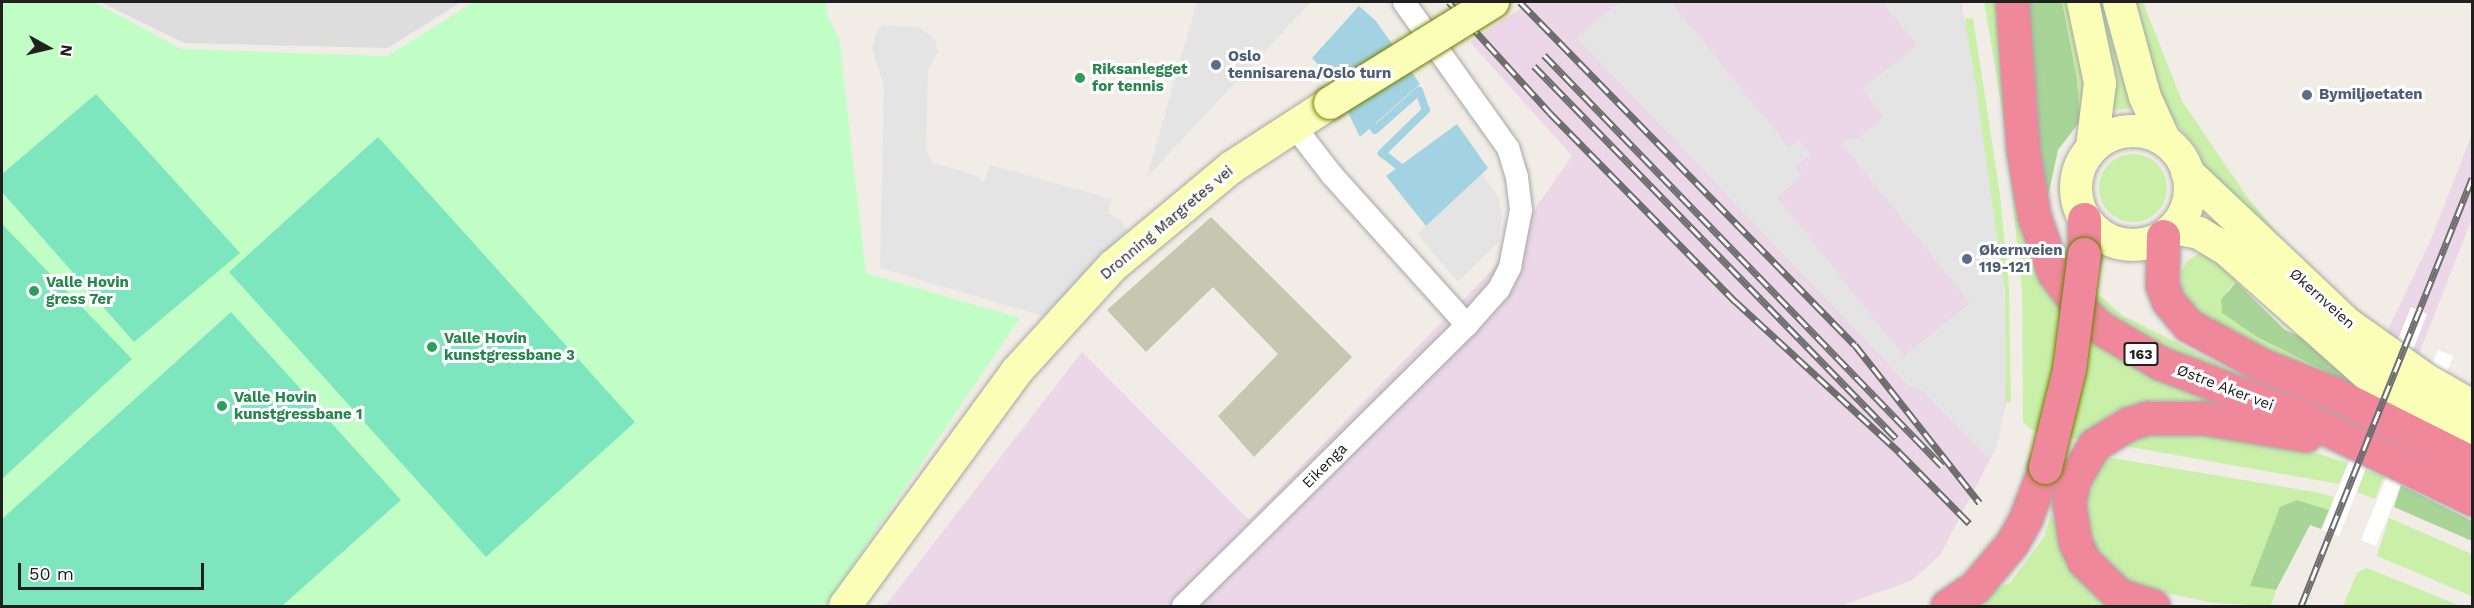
<!DOCTYPE html>
<html>
<head>
<meta charset="utf-8">
<style>
	body { margin:0 }
	#map { position:relative; width:2474px; height:608px; overflow:hidden; background:#f1ede6; font-family:"Work Sans",sans-serif }
	div>[style] { position:absolute }
	[style*='--x'] { left:calc(var(--x)*1px); top:calc(var(--y)*1px); width:calc(var(--w)*1px); rotate:calc(var(--a)*1deg) }
	.residential>* { inset:0; background:#dedddd }
	.industrial>* { inset:0; background:#ebd7e7 }
	.construction>* { inset:0; background:#c6c7b0 }
	.grass>* { inset:0; background:#caefa8 }
	.round { border-radius:50% }
	.forest>* { inset:0; background:#a8d497 }
	.park>* { inset:0; background:#c0fec6 }
	.pitch>* { inset:0; background:#7ee6bf }
	.parking>* { inset:0; background:#e4e4e4 }
	.water>* { inset:0; background:#a3d3e2 }
	.pier>* { inset:0; background:#fff }
	.stream>* { height:8px; margin:-4px; padding:0 4px; transform-origin:4px; border-radius:4px; background:#a3d3e2 }
	.roads { filter:drop-shadow(0 0 2px #a7a7a7) drop-shadow(0 0 2px #a7a7a7) }
	.street>* { height:22px; margin:-11px; padding:0 11px; transform-origin:11px; border-radius:11px; background:#fff }
	.secondary>* { height:32px; margin:-16px; padding:0 16px; transform-origin:16px; border-radius:16px; background:#fafeb7 }
	.secondary>.ring { margin:-16px; padding:0; box-sizing:content-box; background:none; border:32px solid #fafeb7; border-radius:50% }
	.highway>* { height:33px; margin:-16.5px; padding:0 16.5px; transform-origin:16.5px; border-radius:16.5px; background:#ee889a }
	.rail>* { height:7px; margin-top:-3.5px; transform-origin:0; background:repeating-linear-gradient(90deg,#fff 0 14px,#6e6e6e 0 28px); box-sizing:border-box; border-block:2px solid #6e6e6e }
	.bridges { filter:drop-shadow(0 0 2px #6f7e00) drop-shadow(0 0 2px #6f7e00) }
	.secondary-bridge>* { height:32px; margin:-16px; padding:0 16px; transform-origin:16px; border-radius:16px; background:#fafeb7 }
	.highway-bridge>* { height:33px; margin:-16.5px; padding:0 16.5px; transform-origin:16.5px; border-radius:16.5px; background:#ee889a }
	.dots>* { width:16px; height:16px; translate:-50% -50%; box-sizing:border-box; border:3px solid #fff; border-radius:50% }
	span { translate:-50% -50%; white-space:nowrap; text-align:center; line-height:1.15; -webkit-text-stroke:6px #fff; paint-order:stroke }
	.shield-label span { padding:2px 4px; background:#fff; border:2px solid; border-radius:4px; -webkit-text-stroke-width:0 }
	.shield-label { font-size:14px; color:#202020; font-weight:700 }
	.service-label { font-size:15px; color:#4e5e75; font-weight:700 }
	.left { translate:0 -50%; text-align:left }
	.leisure-label { font-size:15px; color:#27864d; font-weight:700 }
	.street-label { font-size:15px; color:#202020 }
	.frame { position:absolute; inset:0; border:3px solid #202020; pointer-events:none }
	.north { position:absolute; left:18px; top:18px; width:60px; height:60px; -webkit-text-stroke:4px #fff; paint-order:stroke; rotate:98deg; font-size:16px; font-weight:700; line-height:24px; text-align:center; color:#202020 }
	.north::after { content:''; display:block; margin:auto; width:21px; height:27px; background:#202020; clip-path:polygon(50% 0,100% 100%,50% 72%,0 100%) }
	.scale { position:absolute; left:18px; top:563px; width:186px; height:27px; box-sizing:border-box; border:3px solid #202020; border-top:0; padding-left:8px; font-size:18px; line-height:21px; white-space:nowrap; color:#202020; -webkit-text-stroke:4px #fff; paint-order:stroke }
</style>
</head>
<body>
<div id="map">
	<div class="residential">
		<div style="clip-path:polygon(100px 2px,461px 2px,388px 48px,184px 43px)"></div>
	</div>
	<div class="industrial">
		<div style="clip-path:polygon(1531px 2px,1961px 2px,1974px 72px,2004px 290px,2006px 402px,1995px 450px,1940px 555px,1913px 580px,1841px 606px,885px 606px,1082px 352px,1249px 520px,1492px 270px,1572px 156px,1470px 42px)"></div>
		<div style="clip-path:polygon(2472px 134px,2472px 219px,2418px 356px,2387px 332px,2432px 237px)"></div>
	</div>
	<div class="construction">
		<div style="clip-path:polygon(1211px 217px,1352px 357px,1254px 457px,1218px 416px,1278px 354px,1213px 287px,1146px 352px,1107px 310px)"></div>
	</div>
	<div class="grass">
		<div style="clip-path:polygon(1984px 2px,2003px 2px,2066px 312px,2043px 432px,2032px 430px,2023px 422px,2022px 290px,2004px 120px)"></div>
		<div style="clip-path:polygon(2062px 2px,2066px 2px,2076px 19px,2087px 96px,2080px 121px,2077px 79px)"></div>
		<div style="clip-path:polygon(2092px 2px,2105px 2px,2134px 108px,2107px 111px)"></div>
		<div style="clip-path:polygon(2133px 2px,2143px 2px,2182px 101px,2248px 198px,2289px 247px,2342px 298px,2397px 341px,2395px 348px,2206px 173px,2198px 150px,2174px 121px,2154px 79px)"></div>
		<div style="clip-path:polygon(1973px 18px,2000px 195px,2009px 288px,2011px 403px,2006px 402px,2005px 292px,1965px 19px)"></div>
		<div class="round" style="left:2099px;top:154px;width:68px;height:68px"></div>
		<div style="clip-path:polygon(2198px 254px,2218px 255px,2224px 260px,2236px 282px,2227px 290px,2257px 337px,2374px 395px,2371px 402px,2199px 314px,2186px 301px,2179px 279px,2186px 262px)"></div>
		<div style="clip-path:polygon(2095px 291px,2122px 315px,2254px 382px,2168px 355px,2093px 309px)"></div>
		<div style="clip-path:polygon(2090px 336px,2250px 413px,2180px 401px,2148px 401px,2115px 411px,2080px 439px,2068px 438px)"></div>
		<div style="clip-path:polygon(2169px 429px,2290px 445px,2348px 463px,2339px 484px,2119px 445px,2130px 438px)"></div>
		<div style="clip-path:polygon(2106px 457px,2320px 493px,2334px 497px,2329px 510px,2297px 500px,2250px 586px,2276px 590px,2271px 606px,2213px 603px,2138px 587px,2111px 573px,2094px 551px,2084px 503px,2093px 474px)"></div>
		<div style="clip-path:polygon(2365px 470px,2384px 477px,2375px 499px,2357px 492px)"></div>
		<div style="clip-path:polygon(2051px 514px,2058px 529px,2120px 606px,1966px 606px,1988px 591px,2010px 583px,2044px 537px)"></div>
		<div style="clip-path:polygon(2389px 518px,2472px 554px,2472px 596px,2377px 556px)"></div>
		<div style="clip-path:polygon(2366px 568px,2372px 570px,2461px 606px,2343px 606px,2357px 573px)"></div>
	</div>
	<div class="forest">
		<div style="clip-path:polygon(2027px 2px,2062px 2px,2077px 79px,2080px 121px,2058px 150px,2048px 196px,2035px 136px,2038px 120px)"></div>
		<div style="clip-path:polygon(2236px 282px,2285px 330px,2310px 341px,2374px 395px,2257px 337px,2222px 313px,2221px 300px)"></div>
		<div style="clip-path:polygon(2401px 485px,2472px 521px,2472px 541px,2394px 507px)"></div>
		<div style="clip-path:polygon(2297px 500px,2329px 510px,2321px 529px,2310px 525px,2276px 590px,2250px 586px,2280px 507px)"></div>
	</div>
	<div class="park">
		<div style="clip-path:polygon(2px 2px,94px 2px,182px 49px,387px 56px,474px 2px,826px 2px,827px 15px,839px 38px,866px 273px,1020px 318px,825px 606px,2px 606px)"></div>
	</div>
	<div class="pitch">
		<div style="clip-path:polygon(96px 94px,240px 253px,134px 342px,2px 192px,2px 174px)"></div>
		<div style="clip-path:polygon(378px 137px,635px 422px,486px 557px,229px 272px)"></div>
		<div style="clip-path:polygon(2px 224px,132px 359px,2px 479px)"></div>
		<div style="clip-path:polygon(231px 312px,401px 500px,282px 606px,2px 606px,2px 519px)"></div>
	</div>
	<div class="parking">
		<div style="clip-path:polygon(1197px 2px,1311px 2px,1147px 177px)"></div>
		<div style="clip-path:polygon(1620px 2px,1671px 2px,1789px 147px,1799px 140px,1811px 154px,1795px 167px,1802px 176px,1777px 197px,1904px 356px,1970px 303px,1842px 144px,1850px 138px,1857px 139px,1884px 117px,1862px 89px,1917px 45px,1882px 2px,1959px 2px,1974px 72px,2004px 290px,2005px 398px,1999px 438px,1989px 459px,1924px 392px,1909px 386px,1576px 37px)"></div>
		<div style="clip-path:polygon(883px 26px,919px 27px,935px 39px,938px 51px,928px 70px,926px 149px,932px 163px,973px 174px,984px 182px,990px 165px,1112px 199px,1108px 213px,1121px 221px,1127px 231px,1043px 316px,880px 268px,884px 86px,872px 48px,878px 29px)"></div>
		<div style="clip-path:polygon(1482px 173px,1499px 198px,1502px 216px,1499px 242px,1458px 282px,1417px 234px)"></div>
	</div>
	<div class="water">
		<div style="clip-path:polygon(1359px 6px,1376px 21px,1420px 84px,1360px 137px,1333px 82px,1312px 58px)"></div>
		<div style="clip-path:polygon(1457px 124px,1488px 168px,1426px 226px,1386px 176px)"></div>
	</div>
	<div class="pier">
		<div style="clip-path:polygon(2411px 307px,2427px 314px,2339px 536px,2322px 530px)"></div>
		<div style="clip-path:polygon(2438px 350px,2453px 356px,2376px 546px,2361px 540px)"></div>
	</div>
	<div class="stream">
		<div style="--x:1367;--y:118;--w:14;--a:56"></div>
		<div style="--x:1375;--y:130;--w:59;--a:-41.6"></div>
		<div style="--x:1419;--y:91;--w:20;--a:70"></div>
		<div style="--x:1426;--y:110;--w:62;--a:135.7"></div>
		<div style="--x:1382;--y:153;--w:31;--a:38"></div>
	</div>
	<div class="roads">
		<div class="street">
			<div style="--x:1294;--y:126;--w:62;--a:52.2"></div>
			<div style="--x:1332;--y:175;--w:202;--a:48"></div>
			<div style="--x:1183;--y:606;--w:400;--a:-44.7"></div>
			<div style="--x:1467;--y:325;--w:48;--a:-48.4"></div>
			<div style="--x:1499;--y:289;--w:25;--a:-63"></div>
			<div style="--x:1510;--y:267;--w:58;--a:-79.1"></div>
			<div style="--x:1521;--y:210;--w:33;--a:-97"></div>
			<div style="--x:1517;--y:177;--w:30;--a:-107"></div>
			<div style="--x:1508;--y:148;--w:179;--a:-125.5"></div>
		</div>
		<div class="secondary">
			<div style="--x:2083;--y:2;--w:83;--a:78.1"></div>
			<div style="--x:2100;--y:83;--w:64;--a:97.1"></div>
			<div style="--x:2119;--y:2;--w:98;--a:74.7"></div>
			<div style="--x:2145;--y:97;--w:48;--a:65.6"></div>
			<div class="ring" style="left:2076px;top:131px;width:82px;height:82px"></div>
			<div style="--x:2187;--y:172;--w:221;--a:43.4"></div>
			<div style="--x:2348;--y:324;--w:95;--a:35.5"></div>
			<div style="--x:2425;--y:379;--w:54;--a:29.9"></div>
			<div style="--x:2174;--y:228;--w:25;--a:11"></div>
			<div style="--x:2199;--y:233;--w:33;--a:31"></div>
			<div style="--x:2227;--y:250;--w:188;--a:41.6"></div>
			<div style="--x:2368;--y:375;--w:121;--a:30.8"></div>
			<div style="--x:845;--y:606;--w:291;--a:-53.8"></div>
			<div style="--x:1017;--y:371;--w:142;--a:-47.6"></div>
			<div style="--x:1113;--y:266;--w:155;--a:-39.8"></div>
			<div style="--x:1232;--y:167;--w:117;--a:-33.1"></div>
		</div>
		<div class="highway">
			<div style="--x:2012;--y:2;--w:149;--a:85.8"></div>
			<div style="--x:2023;--y:151;--w:66;--a:80.4"></div>
			<div style="--x:2034;--y:216;--w:60;--a:70.7"></div>
			<div style="--x:2054;--y:273;--w:44;--a:53.4"></div>
			<div style="--x:2080;--y:308;--w:27;--a:45"></div>
			<div style="--x:2099;--y:327;--w:71;--a:30.5"></div>
			<div style="--x:2160;--y:363;--w:154;--a:20.9"></div>
			<div style="--x:2304;--y:418;--w:187;--a:25.7"></div>
			<div style="--x:2084;--y:219;--w:35;--a:90"></div>
			<div style="--x:2163;--y:236;--w:49;--a:91.2"></div>
			<div style="--x:2162;--y:285;--w:17;--a:69"></div>
			<div style="--x:2168;--y:301;--w:31;--a:50"></div>
			<div style="--x:2188;--y:325;--w:84;--a:28.4"></div>
			<div style="--x:2262;--y:365;--w:76;--a:21.5"></div>
			<div style="--x:2333;--y:393;--w:156;--a:26.7"></div>
			<div style="--x:1947;--y:606;--w:34;--a:-34"></div>
			<div style="--x:1975;--y:587;--w:57;--a:-49.9"></div>
			<div style="--x:2012;--y:543;--w:26;--a:-61"></div>
			<div style="--x:2025;--y:520;--w:57;--a:-69.3"></div>
			<div style="--x:2153;--y:606;--w:36;--a:-162"></div>
			<div style="--x:2119;--y:595;--w:49;--a:-135.8"></div>
			<div style="--x:2084;--y:561;--w:21;--a:-115"></div>
			<div style="--x:2075;--y:542;--w:38;--a:-99"></div>
			<div style="--x:2069;--y:504;--w:23;--a:-80"></div>
			<div style="--x:2073;--y:481;--w:42;--a:-59.7"></div>
			<div style="--x:2094;--y:445;--w:40;--a:-32"></div>
			<div style="--x:2128;--y:424;--w:20;--a:-18"></div>
			<div style="--x:2147;--y:418;--w:56;--a:0"></div>
			<div style="--x:2203;--y:418;--w:104;--a:9.4"></div>
		</div>
	</div>
	<div class="rail">
		<div style="--x:1449;--y:2;--w:150;--a:47.7"></div>
		<div style="--x:1550;--y:113;--w:264;--a:45.5"></div>
		<div style="--x:1735;--y:301;--w:223;--a:42.6"></div>
		<div style="--x:1899;--y:452;--w:100;--a:45.4"></div>
		<div style="--x:1520;--y:2;--w:479;--a:45.7"></div>
		<div style="--x:1855;--y:345;--w:201;--a:51.7"></div>
		<div style="--x:1544;--y:55;--w:572;--a:45.92"></div>
		<div style="--x:1534;--y:66;--w:519;--a:45.78"></div>
		<div style="--x:2301;--y:606;--w:461;--a:-68.2"></div>
	</div>
	<div class="bridges">
		<div class="secondary-bridge">
			<div style="--x:1330;--y:103;--w:192;--a:-31.8"></div>
		</div>
		<div class="highway-bridge">
			<div style="--x:2045;--y:467;--w:101;--a:-76.2"></div>
			<div style="--x:2069;--y:369;--w:116;--a:-82.6"></div>
		</div>
	</div>
	<div class="dots">
		<div style="left:1216px;top:65px;background:#5c6f8a"></div>
		<div style="left:1080px;top:78px;background:#2e9e5b"></div>
		<div style="left:2307px;top:95px;background:#5c6f8a"></div>
		<div style="left:1967px;top:259px;background:#5c6f8a"></div>
		<div style="left:34px;top:291px;background:#2e9e5b"></div>
		<div style="left:432px;top:347px;background:#2e9e5b"></div>
		<div style="left:222px;top:406px;background:#2e9e5b"></div>
	</div>
	<div class="shield-label">
		<span style="left:2141px;top:354px">163</span>
	</div>
	<div class="service-label">
		<span class="left" style="left:1228px;top:65px">Oslo<br>tennisarena/Oslo turn</span>
		<span class="left" style="left:2319px;top:95px">Bymiljøetaten</span>
		<span class="left" style="left:1979px;top:259px">Økernveien<br>119-121</span>
	</div>
	<div class="leisure-label">
		<span class="left" style="left:1092px;top:78px">Riksanlegget<br>for tennis</span>
		<span class="left" style="left:46px;top:291px">Valle Hovin<br>gress 7er</span>
		<span class="left" style="left:444px;top:347px">Valle Hovin<br>kunstgressbane 3</span>
		<span class="left" style="left:234px;top:406px">Valle Hovin<br>kunstgressbane 1</span>
	</div>
	<div class="street-label">
		<span style="left:1167px;top:223px;rotate:-40deg">Dronning Margretes vei</span>
		<span style="left:2322px;top:299px;rotate:42deg">Økernveien</span>
		<span style="left:2225px;top:388px;rotate:21deg">Østre Aker vei</span>
		<span style="left:1325px;top:466px;rotate:-45deg">Eikenga</span>
	</div>
	<div class="frame"></div>
	<div class="north">N</div>
	<div class="scale">50 m</div>
</div>
</body>
</html>
